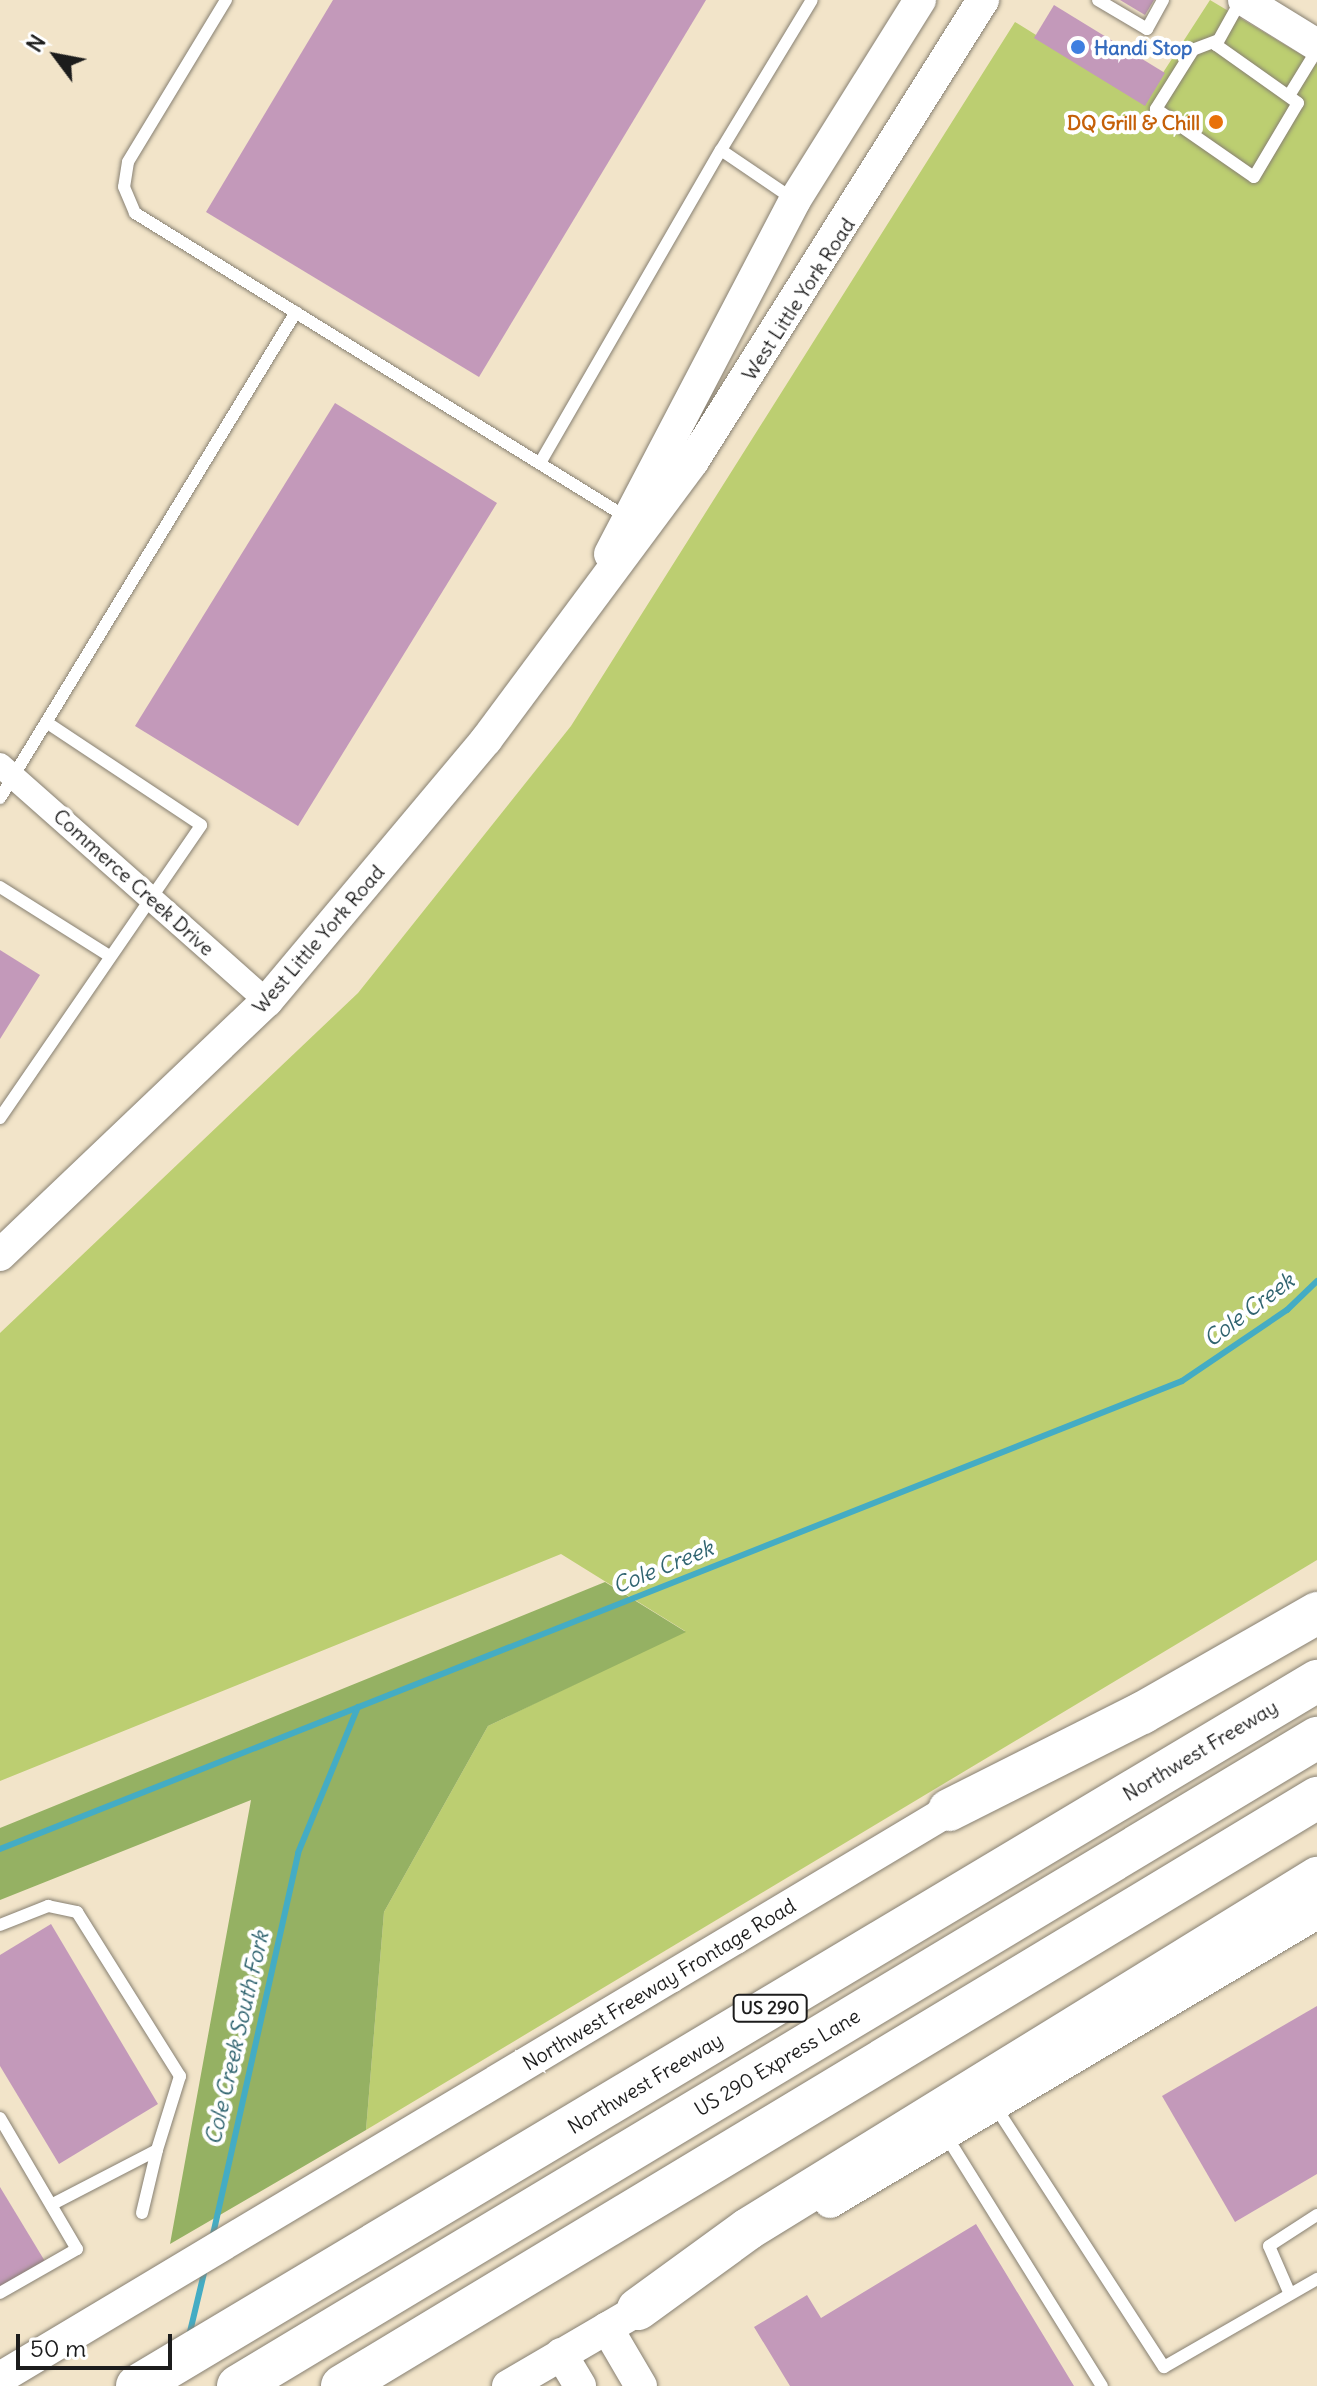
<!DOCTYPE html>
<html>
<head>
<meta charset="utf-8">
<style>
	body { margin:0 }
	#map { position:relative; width:1317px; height:2386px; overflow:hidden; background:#f2e4c9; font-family:Delius,sans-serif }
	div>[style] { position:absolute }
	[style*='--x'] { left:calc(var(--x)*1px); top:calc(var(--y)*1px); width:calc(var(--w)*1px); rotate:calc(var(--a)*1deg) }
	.green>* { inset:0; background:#bcce71 }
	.forest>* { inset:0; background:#95b163 }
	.stream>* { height:6px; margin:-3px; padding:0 3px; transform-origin:3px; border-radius:3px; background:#44acc4 }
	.building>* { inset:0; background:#c399ba }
	.roads { filter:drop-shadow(0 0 2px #878072) drop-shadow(0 0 2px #878072) }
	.lane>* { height:12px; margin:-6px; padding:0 6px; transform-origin:6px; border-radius:6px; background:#fff }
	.street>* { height:24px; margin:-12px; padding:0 12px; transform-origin:12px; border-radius:12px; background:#fff }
	.secondary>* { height:32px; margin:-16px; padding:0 16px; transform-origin:16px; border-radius:16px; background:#fff }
	.highway>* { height:42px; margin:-21px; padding:0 21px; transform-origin:21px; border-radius:21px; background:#fff }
	.dots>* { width:22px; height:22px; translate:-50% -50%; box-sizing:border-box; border:4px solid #fff; border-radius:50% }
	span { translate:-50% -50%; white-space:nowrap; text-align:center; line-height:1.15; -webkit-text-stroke:8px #fff; paint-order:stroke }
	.shield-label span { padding:2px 6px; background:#fff; border:2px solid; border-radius:6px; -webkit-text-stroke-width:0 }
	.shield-label { font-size:18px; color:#1c1c1c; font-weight:700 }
	.shop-label { font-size:20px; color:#366cbe; font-weight:700 }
	.left { translate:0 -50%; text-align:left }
	.food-label { font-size:20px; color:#c56008; font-weight:700 }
	.right { translate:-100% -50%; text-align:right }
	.street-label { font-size:20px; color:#1c1c1c }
	.water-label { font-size:22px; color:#306470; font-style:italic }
	.north { position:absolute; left:16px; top:16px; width:80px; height:80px; -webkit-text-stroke:6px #fff; paint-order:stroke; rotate:302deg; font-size:22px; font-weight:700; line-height:32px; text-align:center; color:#1c1c1c }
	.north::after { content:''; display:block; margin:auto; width:28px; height:36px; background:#1c1c1c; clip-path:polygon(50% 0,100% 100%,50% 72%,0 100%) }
	.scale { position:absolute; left:16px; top:2334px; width:156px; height:36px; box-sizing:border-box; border:4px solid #1c1c1c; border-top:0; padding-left:10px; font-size:24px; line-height:28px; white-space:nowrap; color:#1c1c1c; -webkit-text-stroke:6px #fff; paint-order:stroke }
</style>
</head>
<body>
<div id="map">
	<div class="green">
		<div style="clip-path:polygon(1210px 0,1317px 64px,1317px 1560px,366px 2130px,384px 1912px,488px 1726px,685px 1631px,561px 1554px,0 1781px,0 1333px,358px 993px,571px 726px,1015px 22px,1144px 102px)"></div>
	</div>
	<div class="forest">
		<div style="clip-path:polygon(605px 1582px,686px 1632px,488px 1726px,384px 1912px,366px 2130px,170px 2244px,251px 1800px,0 1900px,0 1828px)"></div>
	</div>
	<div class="stream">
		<div style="--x:0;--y:1849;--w:1271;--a:-21.6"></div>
		<div style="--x:1182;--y:1381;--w:127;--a:-34.1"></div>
		<div style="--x:1287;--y:1310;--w:42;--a:-44"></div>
		<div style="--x:212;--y:2239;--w:395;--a:-77.4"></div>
		<div style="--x:298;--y:1853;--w:158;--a:-67.7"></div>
		<div style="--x:189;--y:2336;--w:69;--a:-76.6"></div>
	</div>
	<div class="building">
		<div style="clip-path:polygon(333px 0,706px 0,479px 377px,206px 212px)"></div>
		<div style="clip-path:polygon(1120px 0,1154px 0,1145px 15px)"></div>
		<div style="clip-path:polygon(1054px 5px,1165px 73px,1145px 106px,1034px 38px)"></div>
		<div style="clip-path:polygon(335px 403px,497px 503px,298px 826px,135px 726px)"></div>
		<div style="clip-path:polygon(0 950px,40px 975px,0 1039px)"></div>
		<div style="clip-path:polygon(51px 1924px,158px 2104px,59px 2164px,0 2066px,0 1955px)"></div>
		<div style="clip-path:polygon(1317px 2006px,1317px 2174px,1235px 2222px,1162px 2096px)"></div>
		<div style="clip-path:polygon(0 2187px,46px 2263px,0 2291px)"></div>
		<div style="clip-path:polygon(976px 2224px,1074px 2386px,790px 2386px,754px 2327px,807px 2295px,821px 2318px)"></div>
	</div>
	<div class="roads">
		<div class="lane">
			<div style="--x:226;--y:0;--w:189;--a:121.2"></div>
			<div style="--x:128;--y:162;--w:25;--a:99"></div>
			<div style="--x:124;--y:187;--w:28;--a:67"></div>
			<div style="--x:135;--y:213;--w:577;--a:31.76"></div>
			<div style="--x:1098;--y:0;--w:57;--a:30.6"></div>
			<div style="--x:1147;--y:29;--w:33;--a:-61"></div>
			<div style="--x:1216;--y:41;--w:25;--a:159"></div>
			<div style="--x:1193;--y:50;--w:70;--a:122.1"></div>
			<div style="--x:1156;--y:109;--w:119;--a:34.8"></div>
			<div style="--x:1254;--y:177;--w:86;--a:-59.3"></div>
			<div style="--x:1298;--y:103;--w:100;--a:-144.7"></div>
			<div style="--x:1216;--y:45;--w:51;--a:-60.9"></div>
			<div style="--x:1290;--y:94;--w:52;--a:-58.5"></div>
			<div style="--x:793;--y:199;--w:87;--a:-145.8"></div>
			<div style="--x:721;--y:150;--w:175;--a:-58.8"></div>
			<div style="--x:540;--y:463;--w:362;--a:-60"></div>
			<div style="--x:0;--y:798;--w:569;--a:-58.66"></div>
			<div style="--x:0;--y:887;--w:128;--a:32.2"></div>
			<div style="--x:0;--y:1118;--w:355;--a:-55.5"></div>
			<div style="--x:201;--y:825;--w:186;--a:-146.4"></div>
			<div style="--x:0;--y:1925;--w:52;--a:-21.6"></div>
			<div style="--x:48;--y:1906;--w:30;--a:12"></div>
			<div style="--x:77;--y:1912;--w:194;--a:57.9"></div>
			<div style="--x:180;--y:2076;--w:77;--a:107.3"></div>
			<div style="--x:157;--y:2150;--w:119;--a:152.6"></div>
			<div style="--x:995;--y:2106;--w:311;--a:57.1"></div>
			<div style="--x:1164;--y:2367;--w:177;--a:-29.9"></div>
			<div style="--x:0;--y:2118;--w:152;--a:59.6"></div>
			<div style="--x:77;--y:2249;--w:89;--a:150.3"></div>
			<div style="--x:945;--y:2134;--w:297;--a:58.1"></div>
			<div style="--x:142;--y:2213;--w:65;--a:-76.6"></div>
			<div style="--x:1289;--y:2292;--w:50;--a:-113.5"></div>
			<div style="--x:1269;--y:2246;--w:57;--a:-32.9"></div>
		</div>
		<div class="street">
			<div style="--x:0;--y:765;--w:356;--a:41.5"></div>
		</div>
		<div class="secondary">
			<div style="--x:1244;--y:0;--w:86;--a:31.7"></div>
			<div style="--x:610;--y:554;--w:399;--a:-62.4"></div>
			<div style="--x:795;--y:200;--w:236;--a:-58"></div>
			<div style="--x:0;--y:1255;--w:369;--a:-43.6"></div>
			<div style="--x:267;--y:1001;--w:341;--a:-50"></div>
			<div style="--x:486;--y:740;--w:347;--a:-53.4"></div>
			<div style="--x:693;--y:461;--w:545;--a:-57.83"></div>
			<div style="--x:830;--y:2202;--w:566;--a:-30.69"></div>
			<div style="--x:607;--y:2328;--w:67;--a:59.6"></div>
			<div style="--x:561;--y:2354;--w:37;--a:59"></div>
			<div style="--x:0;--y:2378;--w:1128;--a:-30.89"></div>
			<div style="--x:508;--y:2386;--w:173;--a:-30.3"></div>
		</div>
		<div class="highway">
			<div style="--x:949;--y:1810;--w:216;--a:-26.7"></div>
			<div style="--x:1142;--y:1713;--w:202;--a:-29.7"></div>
			<div style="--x:638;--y:2309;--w:136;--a:-36"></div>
			<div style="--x:748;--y:2229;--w:669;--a:-31.67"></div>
			<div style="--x:137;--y:2386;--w:1375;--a:-30.86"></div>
			<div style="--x:238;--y:2386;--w:1259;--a:-30.99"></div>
			<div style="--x:342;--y:2386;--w:1139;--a:-31.09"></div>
		</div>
	</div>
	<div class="dots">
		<div style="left:1078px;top:47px;background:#3f7fe0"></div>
		<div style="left:1216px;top:122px;background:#e8710a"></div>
	</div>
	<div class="shield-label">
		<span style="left:770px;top:2008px">US 290</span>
	</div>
	<div class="shop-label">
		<span class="left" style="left:1094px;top:47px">Handi Stop</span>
	</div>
	<div class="food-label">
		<span class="right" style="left:1200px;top:122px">DQ Grill &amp; Chill</span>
	</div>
	<div class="street-label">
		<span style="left:798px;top:299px;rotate:-57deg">West Little York Road</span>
		<span style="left:134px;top:882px;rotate:42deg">Commerce Creek Drive</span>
		<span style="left:318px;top:939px;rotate:-49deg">West Little York Road</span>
		<span style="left:1200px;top:1750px;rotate:-31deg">Northwest Freeway</span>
		<span style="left:659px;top:1984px;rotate:-31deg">Northwest Freeway Frontage Road</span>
		<span style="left:777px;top:2062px;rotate:-31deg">US 290 Express Lane</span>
		<span style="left:645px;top:2083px;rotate:-31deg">Northwest Freeway</span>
	</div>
	<div class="water-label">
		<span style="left:1249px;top:1310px;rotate:-37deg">Cole Creek</span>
		<span style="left:663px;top:1567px;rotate:-22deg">Cole Creek</span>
		<span style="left:237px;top:2038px;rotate:-77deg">Cole Creek South Fork</span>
	</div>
	<div class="north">N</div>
	<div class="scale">50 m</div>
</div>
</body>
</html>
